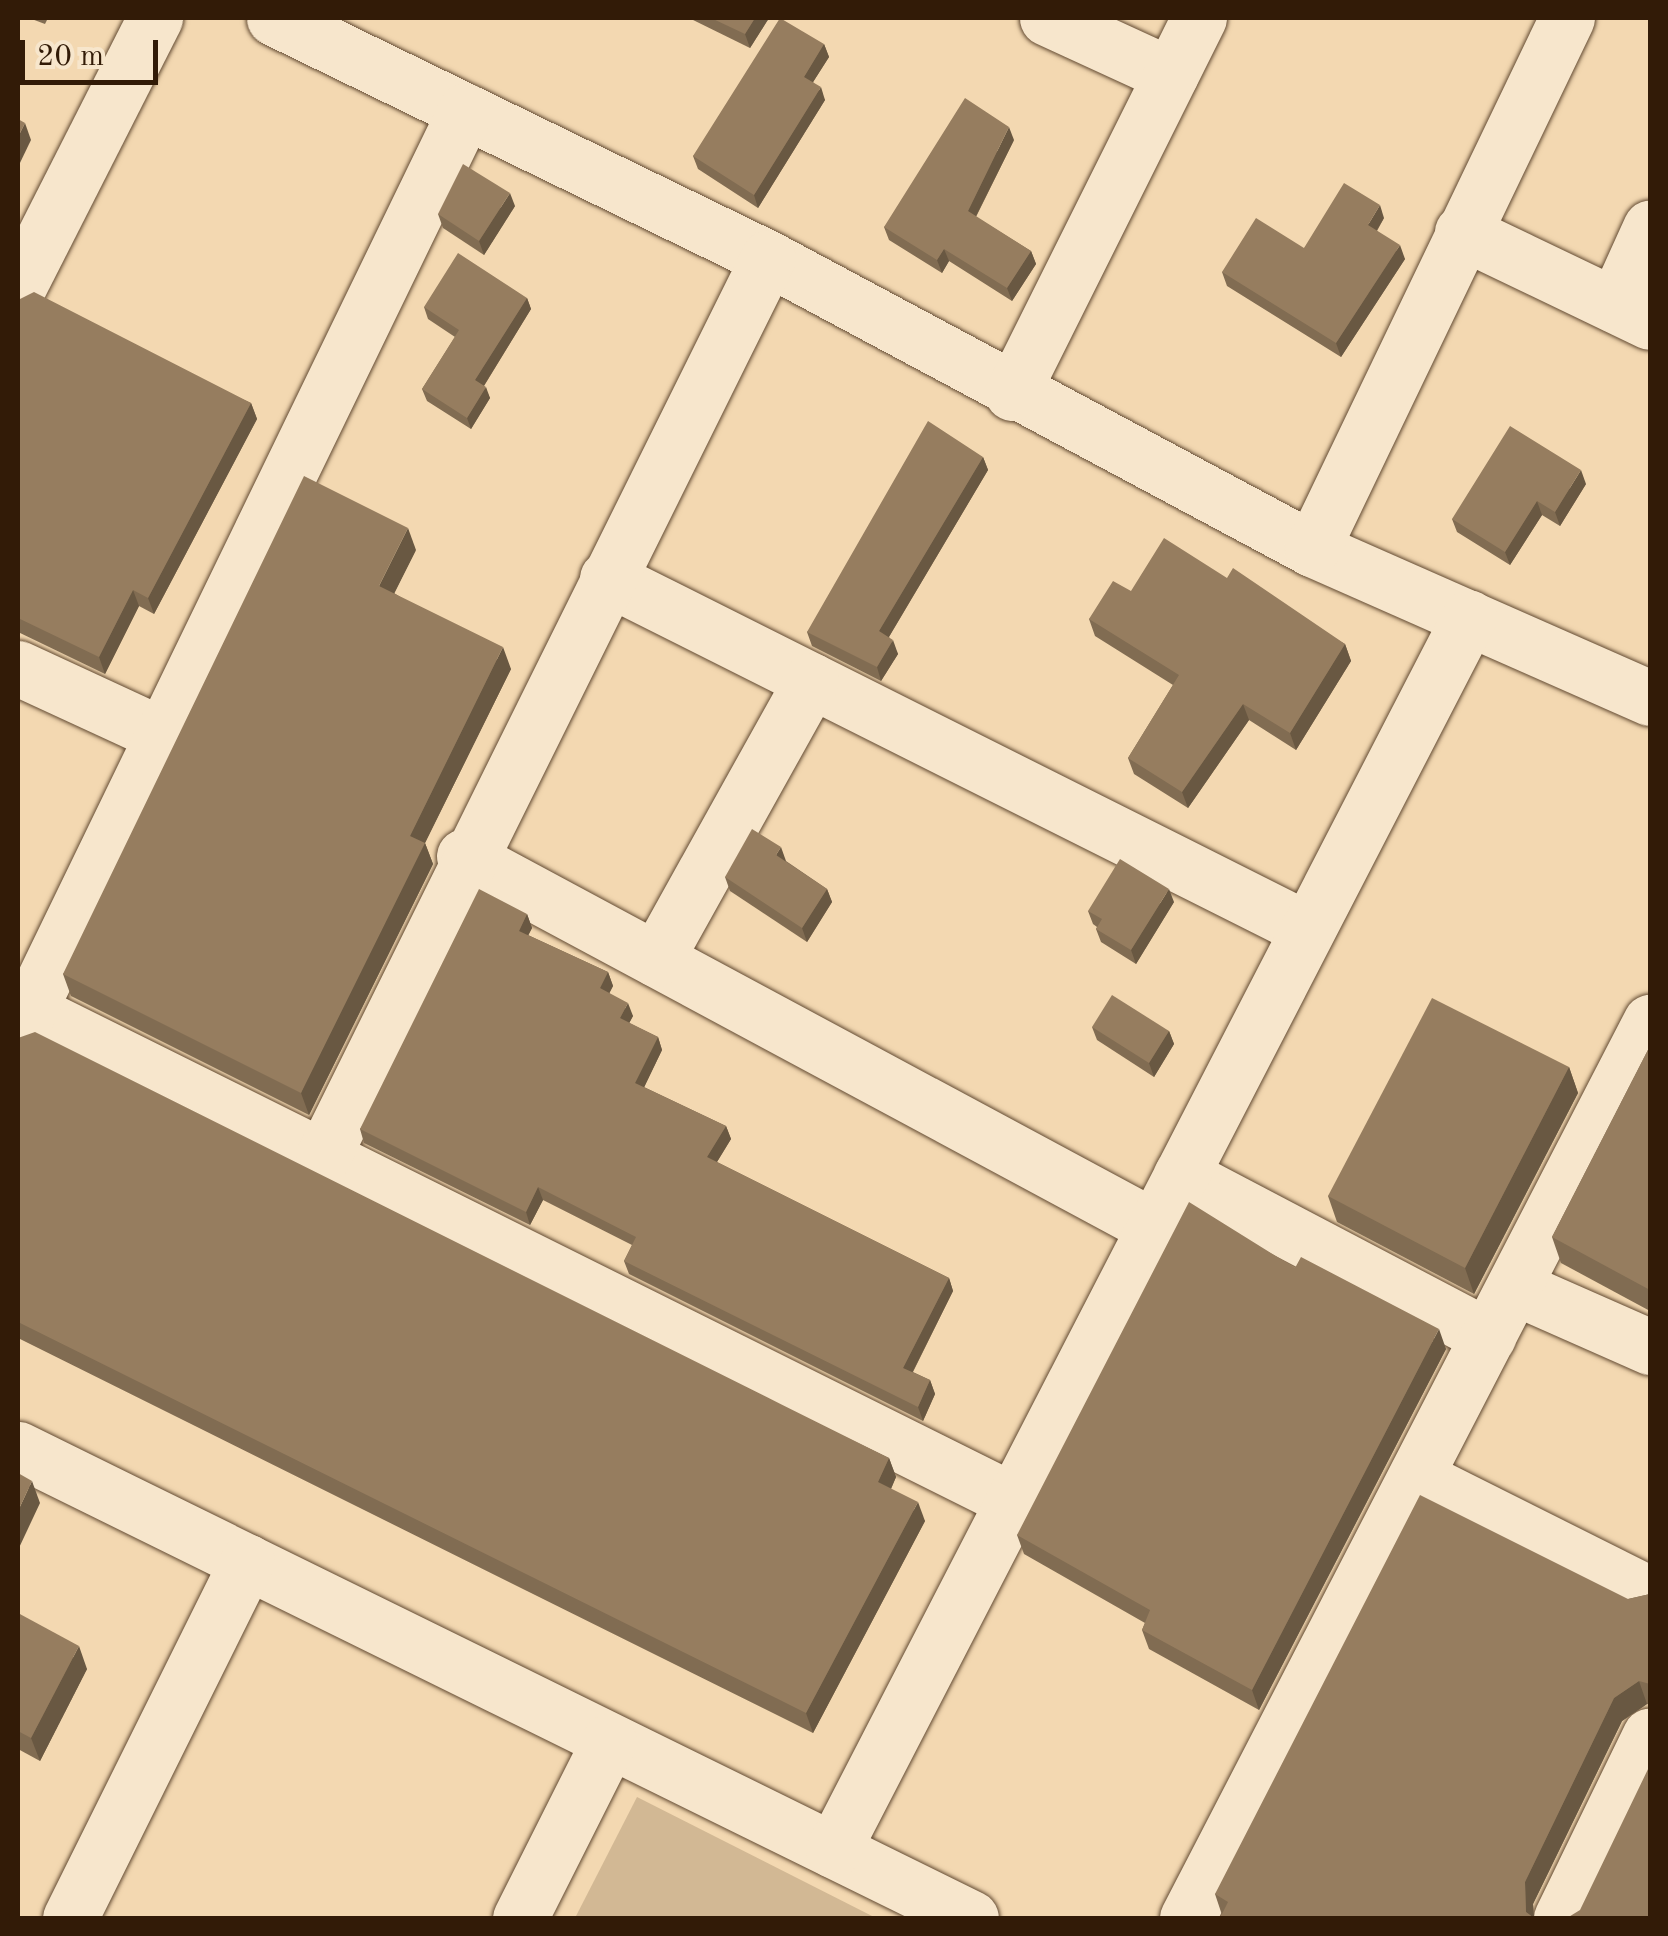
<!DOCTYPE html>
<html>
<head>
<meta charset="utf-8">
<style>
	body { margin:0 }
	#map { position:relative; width:1668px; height:1936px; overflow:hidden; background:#f3d8b1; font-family:"Old Standard TT",serif }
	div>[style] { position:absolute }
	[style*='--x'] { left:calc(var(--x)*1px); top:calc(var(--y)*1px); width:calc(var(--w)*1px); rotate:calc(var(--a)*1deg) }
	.green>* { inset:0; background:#d2b894 }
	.roads { filter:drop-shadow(0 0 2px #624a32) drop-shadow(0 0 2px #624a32) }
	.minor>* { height:55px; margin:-27.5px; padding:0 27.5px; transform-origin:27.5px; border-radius:27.5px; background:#f7e6cc }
	.wall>* { inset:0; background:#816c52 }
	.shaded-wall>* { inset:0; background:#695842 }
	.building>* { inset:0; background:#967d5f }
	span { translate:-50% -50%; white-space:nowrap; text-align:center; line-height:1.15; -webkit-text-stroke:8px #f7e6cc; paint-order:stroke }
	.frame { position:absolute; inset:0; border:20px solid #321b07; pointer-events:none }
	.scale { position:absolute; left:20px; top:40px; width:138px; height:45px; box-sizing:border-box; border:5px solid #321b07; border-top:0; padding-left:12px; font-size:30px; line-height:35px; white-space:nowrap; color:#321b07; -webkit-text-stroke:8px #f7e6cc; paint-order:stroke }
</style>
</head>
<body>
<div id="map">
	<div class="green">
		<div style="clip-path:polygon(637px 1797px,876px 1918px,575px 1918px)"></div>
	</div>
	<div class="roads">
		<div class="minor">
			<div style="--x:274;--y:18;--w:549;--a:25.91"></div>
			<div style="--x:768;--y:258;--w:617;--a:28.14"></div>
			<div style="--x:1312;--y:549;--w:369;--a:23.8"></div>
			<div style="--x:1047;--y:18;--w:136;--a:24.7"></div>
			<div style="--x:1462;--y:232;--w:208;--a:25.6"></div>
			<div style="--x:18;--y:288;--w:303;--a:-63.1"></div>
			<div style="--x:1615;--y:305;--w:85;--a:-65.6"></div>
			<div style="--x:1012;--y:393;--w:419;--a:-63.5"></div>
			<div style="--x:1312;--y:549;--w:589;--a:-64.35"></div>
			<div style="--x:607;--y:578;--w:783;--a:26.63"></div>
			<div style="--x:18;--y:668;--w:160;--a:24.8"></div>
			<div style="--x:464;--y:856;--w:790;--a:28.25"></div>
			<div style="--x:656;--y:959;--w:319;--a:-60.9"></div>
			<div style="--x:18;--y:1005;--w:1113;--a:26.47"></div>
			<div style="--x:18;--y:1033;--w:1025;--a:-64.14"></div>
			<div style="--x:323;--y:1156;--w:1002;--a:-63.64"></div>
			<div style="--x:1181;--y:1175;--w:347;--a:27.7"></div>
			<div style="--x:1514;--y:1287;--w:149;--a:23.8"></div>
			<div style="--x:18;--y:1449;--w:1062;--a:26.2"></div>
			<div style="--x:1416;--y:1477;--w:262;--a:26.6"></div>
			<div style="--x:833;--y:1850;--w:1387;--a:-62.71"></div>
			<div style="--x:70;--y:1918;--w:398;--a:-63.6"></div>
			<div style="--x:520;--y:1918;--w:198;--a:-63.3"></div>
			<div style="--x:1187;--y:1918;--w:1009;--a:-62.67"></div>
			<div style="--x:1561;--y:1918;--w:203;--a:-64.1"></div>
		</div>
	</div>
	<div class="wall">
		<div style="clip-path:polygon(29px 18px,48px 18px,45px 24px)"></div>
		<div style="clip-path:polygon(689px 18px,769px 18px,750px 48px)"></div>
		<div style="clip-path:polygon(824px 44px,829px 57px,813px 82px,825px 100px,758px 208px,698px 169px,693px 156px)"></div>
		<div style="clip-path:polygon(1014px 140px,976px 217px,1031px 251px,1036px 264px,1012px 301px,949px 261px,942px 273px,889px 240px,884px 227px)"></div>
		<div style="clip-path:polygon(515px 206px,484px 255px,443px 228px,438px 214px)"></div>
		<div style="clip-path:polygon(1384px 218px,1377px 231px,1405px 259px,1341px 357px,1227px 286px,1222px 272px,1304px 248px)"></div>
		<div style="clip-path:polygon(527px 298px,531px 309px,484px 386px,490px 398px,471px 429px,427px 401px,422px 389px,455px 337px,428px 319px,424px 307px)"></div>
		<div style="clip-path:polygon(18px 300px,251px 403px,257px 419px,154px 614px,139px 606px,105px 674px,18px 632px)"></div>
		<div style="clip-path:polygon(983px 457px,988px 470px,889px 637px,898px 654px,881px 681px,812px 646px,807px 632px)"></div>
		<div style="clip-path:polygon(1586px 484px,1560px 526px,1542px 515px,1510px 565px,1457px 532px,1452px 519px)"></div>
		<div style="clip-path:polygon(416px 550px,394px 593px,511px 669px,425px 843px,433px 864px,309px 1115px,71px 996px,63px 974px)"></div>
		<div style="clip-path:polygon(1227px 578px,1345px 644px,1351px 661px,1296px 750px,1249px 720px,1188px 808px,1134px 774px,1128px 758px,1173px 685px,1095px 636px,1089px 619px,1131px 591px)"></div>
		<div style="clip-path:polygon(786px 861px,827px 889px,832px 902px,807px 942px,730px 891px,725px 877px)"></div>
		<div style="clip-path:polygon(1174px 902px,1136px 964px,1101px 942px,1096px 929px,1097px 927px,1093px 924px,1088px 911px)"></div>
		<div style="clip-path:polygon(527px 914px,532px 928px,528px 935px,608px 972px,613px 986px,609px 993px,633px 1016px,629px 1023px,658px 1037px,662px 1050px,644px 1087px,726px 1126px,731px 1139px,717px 1162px,949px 1278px,953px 1291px,913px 1372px,930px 1380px,935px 1394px,923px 1421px,629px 1274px,624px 1261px,632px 1245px,543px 1200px,530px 1225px,364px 1143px,360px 1129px)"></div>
		<div style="clip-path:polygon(1092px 1027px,1169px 1031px,1174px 1044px,1154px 1077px,1097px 1040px)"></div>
		<div style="clip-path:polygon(18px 1038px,889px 1458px,896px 1477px,891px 1489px,925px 1521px,813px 1733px,18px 1338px)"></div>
		<div style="clip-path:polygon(1650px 1046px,1650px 1311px,1561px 1263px,1552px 1237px)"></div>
		<div style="clip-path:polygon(1569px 1067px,1578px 1093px,1474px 1294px,1337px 1222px,1328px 1196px)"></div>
		<div style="clip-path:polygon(1295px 1268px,1446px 1349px,1259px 1710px,1149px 1649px,1142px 1630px,1145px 1623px,1024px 1554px,1017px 1535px)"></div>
		<div style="clip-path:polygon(1650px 1594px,1650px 1705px,1647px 1704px,1622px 1721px,1533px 1904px,1534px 1918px,1222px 1915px,1215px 1894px,1628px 1599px)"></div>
		<div style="clip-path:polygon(18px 1613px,87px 1669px,40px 1761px,18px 1749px)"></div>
	</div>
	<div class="shaded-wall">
		<div style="clip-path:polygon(755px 18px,769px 18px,750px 48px,745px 34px)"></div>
		<div style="clip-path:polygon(824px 44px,829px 57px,808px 90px,804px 77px)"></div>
		<div style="clip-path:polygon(821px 87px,825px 100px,758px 208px,754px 195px)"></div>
		<div style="clip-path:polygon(25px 123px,31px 140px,18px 167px,18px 137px)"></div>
		<div style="clip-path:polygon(1009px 127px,1014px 140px,972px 224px,968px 211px)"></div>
		<div style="clip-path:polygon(510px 193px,515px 206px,484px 255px,479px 241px)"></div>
		<div style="clip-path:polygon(1380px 205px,1384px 218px,1372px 238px,1368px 225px)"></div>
		<div style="clip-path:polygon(1400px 245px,1405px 259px,1341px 357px,1336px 343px)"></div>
		<div style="clip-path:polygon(944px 249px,949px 261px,942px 273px,937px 260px)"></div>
		<div style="clip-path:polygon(1031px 251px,1036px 264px,1012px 301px,1007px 288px)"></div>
		<div style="clip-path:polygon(527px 298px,531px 309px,480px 392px,475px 380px)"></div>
		<div style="clip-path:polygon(486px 387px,490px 398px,471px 429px,467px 418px)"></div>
		<div style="clip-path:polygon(251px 403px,257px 419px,154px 614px,148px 598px)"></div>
		<div style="clip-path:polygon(983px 457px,988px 470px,884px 645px,879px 631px)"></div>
		<div style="clip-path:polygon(1581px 470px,1586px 484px,1560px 526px,1555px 512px)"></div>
		<div style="clip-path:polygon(1537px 501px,1542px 515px,1510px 565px,1505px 552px)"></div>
		<div style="clip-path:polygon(408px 528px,416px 550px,387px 608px,379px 586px)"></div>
		<div style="clip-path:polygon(133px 590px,139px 606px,105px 674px,99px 657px)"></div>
		<div style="clip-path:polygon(893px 640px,898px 654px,881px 681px,877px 667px)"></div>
		<div style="clip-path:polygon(1345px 644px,1351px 661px,1296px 750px,1290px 733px)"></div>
		<div style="clip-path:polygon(503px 647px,511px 669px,425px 843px,433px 864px,309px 1115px,301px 1093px,410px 836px)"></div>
		<div style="clip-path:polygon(1243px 704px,1249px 720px,1188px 808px,1182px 792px)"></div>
		<div style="clip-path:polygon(781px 847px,786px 861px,781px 869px,776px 855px)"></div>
		<div style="clip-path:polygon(827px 889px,832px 902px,807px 942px,802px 928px)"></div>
		<div style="clip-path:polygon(1169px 889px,1174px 902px,1136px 964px,1131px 950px)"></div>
		<div style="clip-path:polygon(527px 914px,532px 928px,524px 944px,519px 931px)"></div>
		<div style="clip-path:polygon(608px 972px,613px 986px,605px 1002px,600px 988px)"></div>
		<div style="clip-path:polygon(628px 1003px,633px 1016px,625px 1031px,620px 1018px)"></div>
		<div style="clip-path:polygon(1169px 1031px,1174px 1044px,1154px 1077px,1149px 1063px)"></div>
		<div style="clip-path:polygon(658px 1037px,662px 1050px,640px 1096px,635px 1083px)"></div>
		<div style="clip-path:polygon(1569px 1067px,1578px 1093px,1474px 1294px,1465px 1268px)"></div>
		<div style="clip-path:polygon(726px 1126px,731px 1139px,712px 1170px,707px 1157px)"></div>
		<div style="clip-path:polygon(538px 1187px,543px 1200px,530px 1225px,526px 1212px)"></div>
		<div style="clip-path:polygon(949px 1278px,953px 1291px,908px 1381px,903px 1368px)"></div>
		<div style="clip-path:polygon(1439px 1329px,1446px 1349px,1259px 1710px,1252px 1690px)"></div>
		<div style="clip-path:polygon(930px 1380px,935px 1394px,923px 1421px,918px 1407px)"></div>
		<div style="clip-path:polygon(889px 1458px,896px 1477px,885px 1502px,878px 1482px)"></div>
		<div style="clip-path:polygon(32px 1481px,40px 1503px,18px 1550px,18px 1511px)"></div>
		<div style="clip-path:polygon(918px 1502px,925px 1521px,813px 1733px,806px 1713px)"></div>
		<div style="clip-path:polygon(79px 1646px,87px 1669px,40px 1761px,31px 1738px)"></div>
		<div style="clip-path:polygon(1639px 1681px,1647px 1704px,1622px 1721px,1533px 1904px,1534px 1918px,1526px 1912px,1525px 1882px,1614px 1698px)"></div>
	</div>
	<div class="building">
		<div style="clip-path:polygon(711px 18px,755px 18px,745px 34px)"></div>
		<div style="clip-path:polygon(780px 18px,824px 44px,804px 77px,821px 87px,754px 195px,693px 156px)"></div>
		<div style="clip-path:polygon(965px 98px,1009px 127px,968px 211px,1031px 251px,1007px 288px,944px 249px,937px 260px,884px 227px)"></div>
		<div style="clip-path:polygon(18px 119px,25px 123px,18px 137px)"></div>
		<div style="clip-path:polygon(463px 164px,510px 193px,479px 241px,438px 214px)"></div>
		<div style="clip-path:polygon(1344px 183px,1380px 205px,1368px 225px,1400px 245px,1336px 343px,1222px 272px,1256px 218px,1304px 248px)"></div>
		<div style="clip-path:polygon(458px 253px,527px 298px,475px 380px,486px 387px,467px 418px,422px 389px,459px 330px,424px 307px)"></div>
		<div style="clip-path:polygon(34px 292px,251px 403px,148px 598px,133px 590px,99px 657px,18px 618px,18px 300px)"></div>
		<div style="clip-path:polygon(928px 421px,983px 457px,879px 631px,893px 640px,877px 667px,807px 632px)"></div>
		<div style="clip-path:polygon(1510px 426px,1581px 470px,1555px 512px,1537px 501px,1505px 552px,1452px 519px)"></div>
		<div style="clip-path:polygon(304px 476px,408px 528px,379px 586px,503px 647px,410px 836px,425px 843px,301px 1093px,63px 974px)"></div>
		<div style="clip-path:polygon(1164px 538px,1227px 578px,1233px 568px,1345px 644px,1290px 733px,1243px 704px,1182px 792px,1128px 758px,1179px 675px,1089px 619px,1113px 581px,1131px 591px)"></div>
		<div style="clip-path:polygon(752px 829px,781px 847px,776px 855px,827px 889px,802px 928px,725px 877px)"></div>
		<div style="clip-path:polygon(1120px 859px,1169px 889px,1131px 950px,1096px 929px,1102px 919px,1088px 911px)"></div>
		<div style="clip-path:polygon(479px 889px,527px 914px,519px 931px,608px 972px,600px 988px,628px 1003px,620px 1018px,658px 1037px,635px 1083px,726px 1126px,707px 1157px,949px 1278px,903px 1368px,930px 1380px,918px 1407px,624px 1261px,636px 1237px,538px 1187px,526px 1212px,360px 1129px)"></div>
		<div style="clip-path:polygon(1112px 995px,1169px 1031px,1149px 1063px,1092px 1027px)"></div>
		<div style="clip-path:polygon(1432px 998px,1569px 1067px,1465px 1268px,1328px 1196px)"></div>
		<div style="clip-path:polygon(35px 1032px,889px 1458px,878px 1482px,918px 1502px,806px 1713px,18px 1322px,18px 1038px)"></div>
		<div style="clip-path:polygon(1650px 1046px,1650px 1290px,1552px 1237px)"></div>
		<div style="clip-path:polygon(1189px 1202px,1295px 1268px,1301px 1257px,1439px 1329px,1252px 1690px,1142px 1630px,1150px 1610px,1017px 1535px)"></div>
		<div style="clip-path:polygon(18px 1473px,32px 1481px,18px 1511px)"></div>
		<div style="clip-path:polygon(1420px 1495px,1628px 1599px,1650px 1594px,1650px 1684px,1639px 1681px,1614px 1698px,1525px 1882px,1526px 1912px,1534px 1918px,1220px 1918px,1228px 1902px,1215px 1894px)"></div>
		<div style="clip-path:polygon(18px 1613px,79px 1646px,31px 1738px,18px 1731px)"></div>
		<div style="clip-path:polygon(1650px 1765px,1650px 1918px,1567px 1918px,1580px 1910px)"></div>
	</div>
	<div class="frame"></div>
	<div class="scale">20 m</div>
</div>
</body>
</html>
